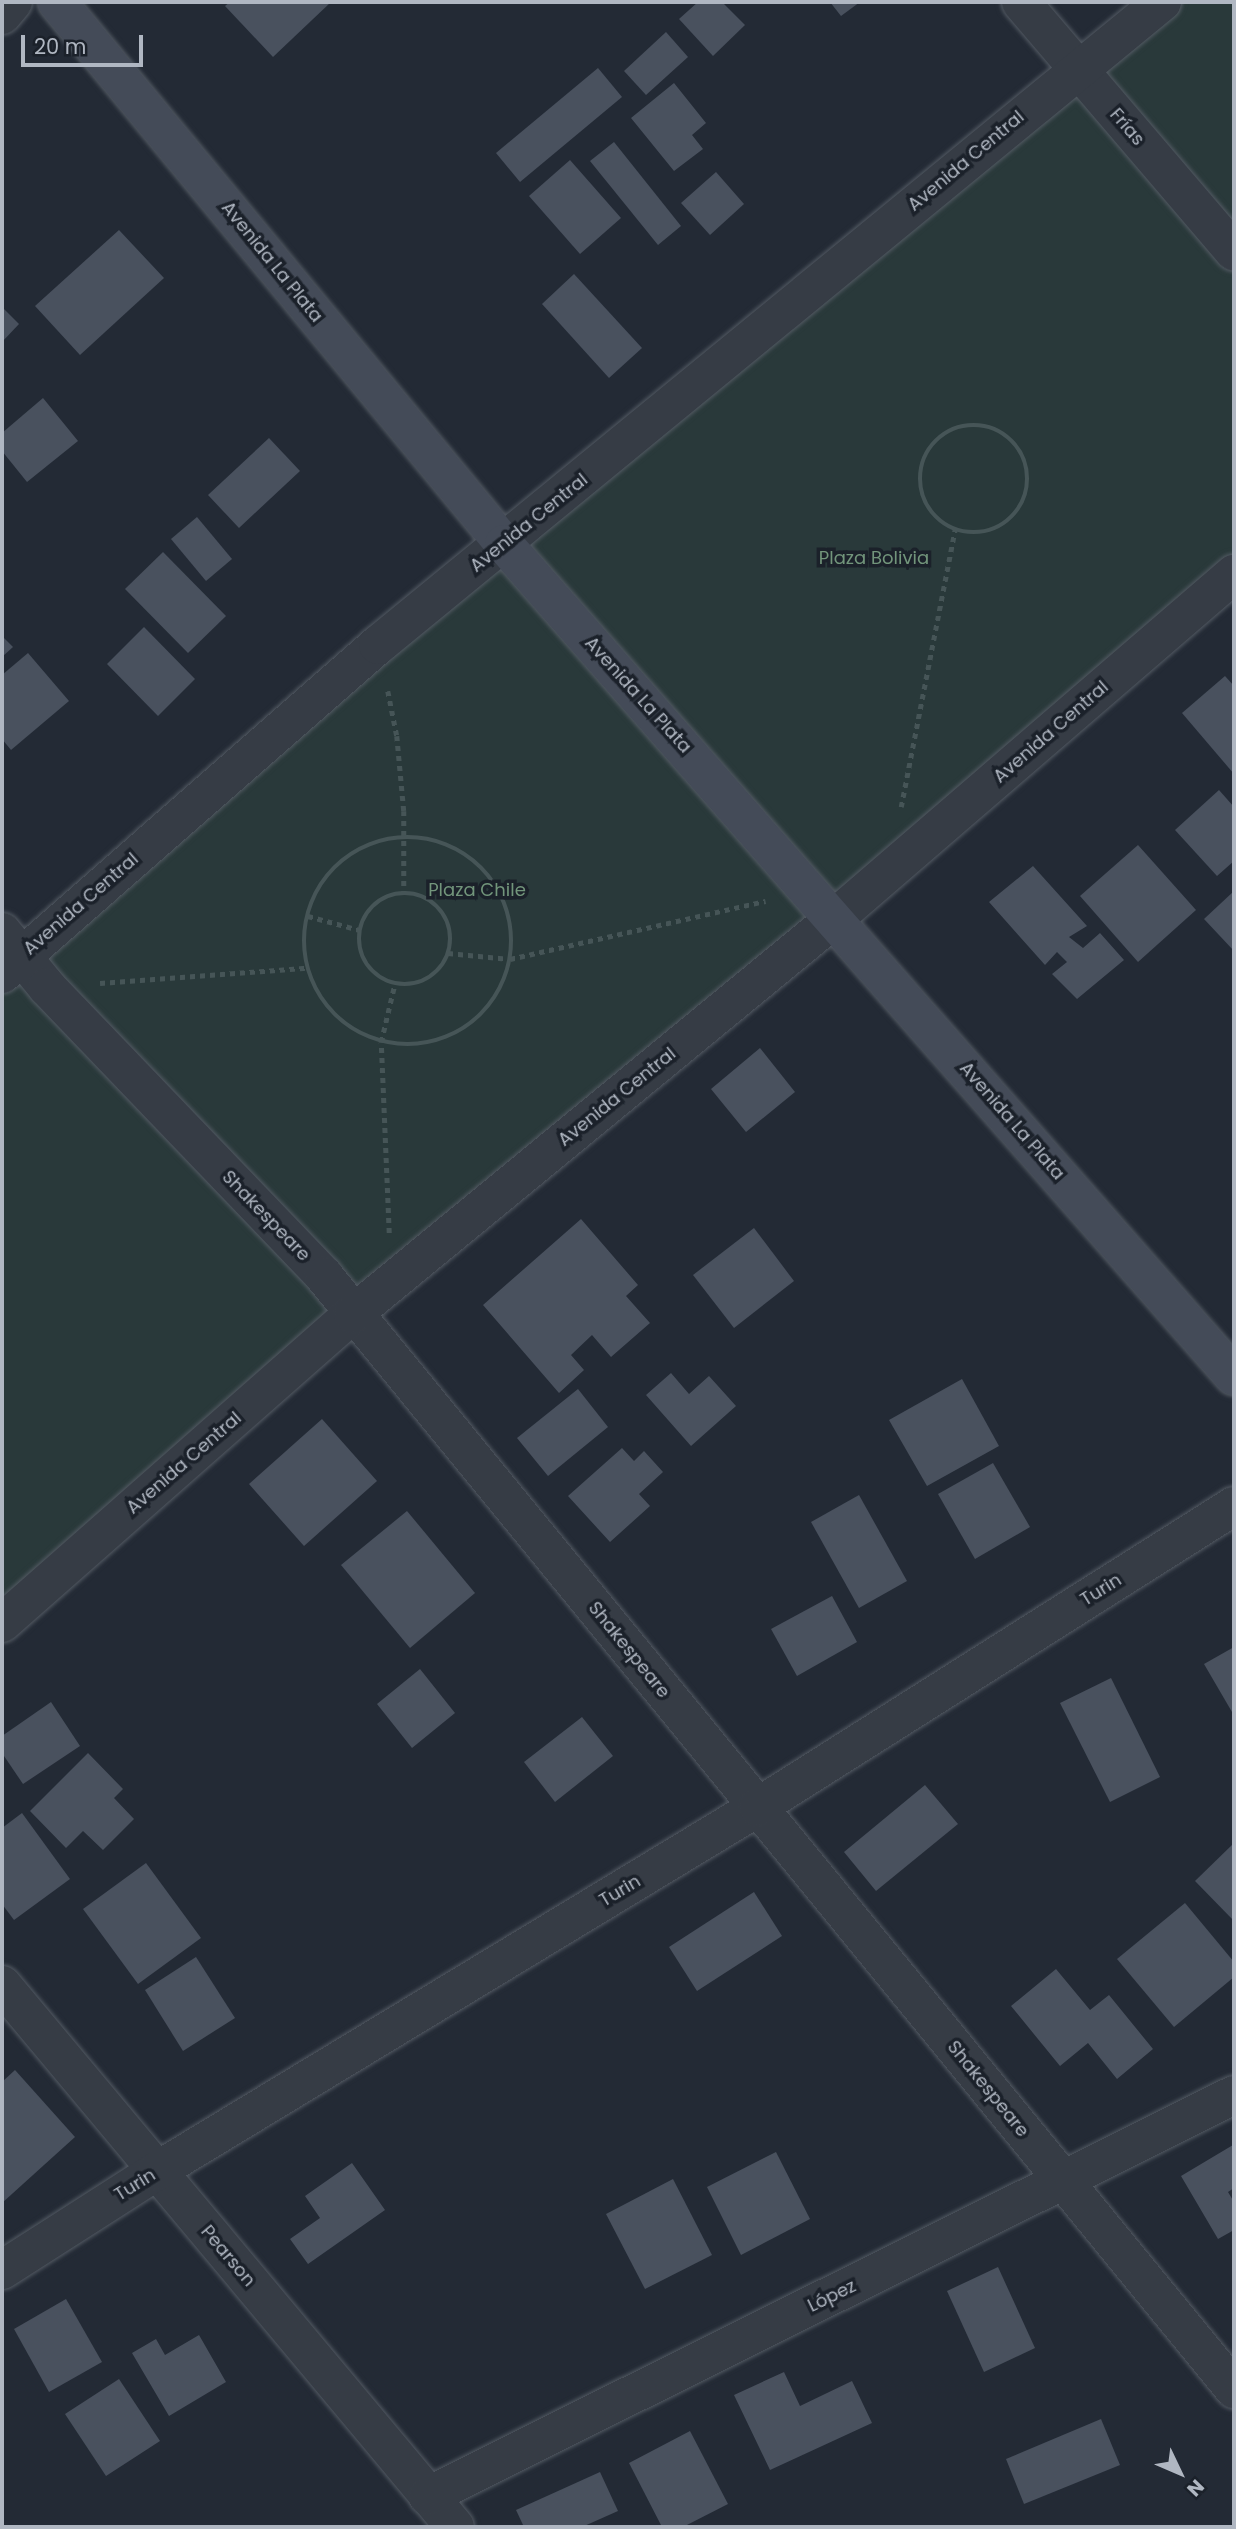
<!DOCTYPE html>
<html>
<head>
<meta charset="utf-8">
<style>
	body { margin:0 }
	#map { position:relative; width:1236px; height:2529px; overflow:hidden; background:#232a35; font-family:Poppins,sans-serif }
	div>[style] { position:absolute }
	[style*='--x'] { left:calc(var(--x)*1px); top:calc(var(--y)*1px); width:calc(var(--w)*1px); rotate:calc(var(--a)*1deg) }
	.green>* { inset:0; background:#29393a }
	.building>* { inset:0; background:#49515e }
	.path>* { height:4.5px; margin-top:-2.25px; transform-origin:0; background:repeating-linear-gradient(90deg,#465557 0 5px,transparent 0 10px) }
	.path>.ring { margin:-2.25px; padding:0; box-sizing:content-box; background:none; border:4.5px solid #465557; border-radius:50% }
	.roads { filter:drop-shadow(0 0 2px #535a63) drop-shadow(0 0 2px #535a63) }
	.street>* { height:38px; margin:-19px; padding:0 19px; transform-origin:19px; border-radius:19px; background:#363c45 }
	.secondary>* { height:38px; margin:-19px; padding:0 19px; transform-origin:19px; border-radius:19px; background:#444b58 }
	span { translate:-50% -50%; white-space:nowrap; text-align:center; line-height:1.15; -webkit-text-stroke:7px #1b212a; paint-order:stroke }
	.street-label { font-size:18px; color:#b0b7c2 }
	.park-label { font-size:18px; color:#72957b }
	.frame { position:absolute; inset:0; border:4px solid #b0b7c2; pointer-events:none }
	.north { position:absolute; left:1145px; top:2438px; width:70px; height:70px; -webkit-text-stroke:5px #1b212a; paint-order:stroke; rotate:134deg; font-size:19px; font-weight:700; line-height:28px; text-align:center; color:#b0b7c2 }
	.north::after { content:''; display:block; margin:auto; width:24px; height:32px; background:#b0b7c2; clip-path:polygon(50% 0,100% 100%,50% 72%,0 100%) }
	.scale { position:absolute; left:21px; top:35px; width:122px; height:32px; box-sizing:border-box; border:4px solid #b0b7c2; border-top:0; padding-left:9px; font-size:21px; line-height:24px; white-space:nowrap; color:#b0b7c2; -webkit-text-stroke:5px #1b212a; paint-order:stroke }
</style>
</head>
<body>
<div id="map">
	<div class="green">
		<div style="clip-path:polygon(1162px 2px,1234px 2px,1234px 579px,2px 1627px,2px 986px)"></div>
	</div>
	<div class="building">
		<div style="clip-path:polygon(230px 2px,331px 2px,273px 57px,225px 6px)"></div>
		<div style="clip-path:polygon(698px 2px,722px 2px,745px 25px,713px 56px,679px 19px)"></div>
		<div style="clip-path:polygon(830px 2px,860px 2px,841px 16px)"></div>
		<div style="clip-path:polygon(666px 32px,688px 57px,646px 95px,624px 71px)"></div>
		<div style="clip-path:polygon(598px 68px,622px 97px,520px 182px,496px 153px)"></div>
		<div style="clip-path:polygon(674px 83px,706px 123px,692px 135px,703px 149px,674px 171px,631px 118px)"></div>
		<div style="clip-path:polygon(614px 142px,681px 226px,658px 245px,590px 161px)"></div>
		<div style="clip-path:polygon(570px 160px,621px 218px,580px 254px,529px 196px)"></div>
		<div style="clip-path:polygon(716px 172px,744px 204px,710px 235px,681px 203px)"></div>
		<div style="clip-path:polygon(119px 230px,164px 278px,80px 355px,35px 306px)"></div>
		<div style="clip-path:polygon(574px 274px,642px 348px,609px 378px,542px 304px)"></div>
		<div style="clip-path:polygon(2px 307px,19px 324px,2px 342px)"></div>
		<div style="clip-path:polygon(43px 398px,78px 441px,27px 482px,2px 451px,2px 433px)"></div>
		<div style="clip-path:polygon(269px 438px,300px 471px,239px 528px,208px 495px)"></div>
		<div style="clip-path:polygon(197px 517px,232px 559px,206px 581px,171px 539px)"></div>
		<div style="clip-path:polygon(163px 552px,226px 616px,188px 653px,125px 589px)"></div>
		<div style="clip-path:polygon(144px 627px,195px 679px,158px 716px,107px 664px)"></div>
		<div style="clip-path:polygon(2px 636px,13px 647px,2px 657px)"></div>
		<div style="clip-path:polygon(28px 653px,69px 701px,11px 750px,2px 739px,2px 675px)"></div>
		<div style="clip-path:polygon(1225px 676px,1234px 686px,1234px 774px,1182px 713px)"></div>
		<div style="clip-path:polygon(1219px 790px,1234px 807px,1234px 861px,1217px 876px,1175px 830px)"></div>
		<div style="clip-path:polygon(1138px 845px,1196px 910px,1138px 962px,1080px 896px)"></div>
		<div style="clip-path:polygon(1033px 866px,1087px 926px,1069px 937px,1083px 948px,1100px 933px,1124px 960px,1077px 999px,1052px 974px,1067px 962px,1057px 952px,1045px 965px,989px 902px)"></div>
		<div style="clip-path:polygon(1234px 891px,1234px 951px,1204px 919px)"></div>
		<div style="clip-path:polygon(760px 1048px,795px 1092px,746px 1132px,711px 1089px)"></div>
		<div style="clip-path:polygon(581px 1219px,638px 1285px,626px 1296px,650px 1323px,611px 1357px,592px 1335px,571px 1355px,584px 1370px,559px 1393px,483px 1305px)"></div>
		<div style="clip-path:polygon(754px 1228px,794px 1281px,734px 1328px,693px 1275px)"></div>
		<div style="clip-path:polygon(671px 1373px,689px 1394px,709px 1376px,736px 1406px,691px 1446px,646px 1395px)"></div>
		<div style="clip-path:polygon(962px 1379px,999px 1446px,927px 1486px,889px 1420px)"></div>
		<div style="clip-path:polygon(578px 1389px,608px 1427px,548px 1476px,517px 1438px)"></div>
		<div style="clip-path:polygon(322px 1419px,377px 1481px,304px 1546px,249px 1484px)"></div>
		<div style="clip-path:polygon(622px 1448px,634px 1461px,644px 1451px,663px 1472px,639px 1494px,650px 1506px,610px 1542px,568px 1496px)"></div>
		<div style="clip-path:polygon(993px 1463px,1030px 1527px,975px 1559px,938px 1494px)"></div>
		<div style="clip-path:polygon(859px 1495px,907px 1581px,859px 1608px,811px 1522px)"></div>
		<div style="clip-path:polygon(407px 1511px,475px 1593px,410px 1648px,341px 1565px)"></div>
		<div style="clip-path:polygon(832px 1596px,857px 1642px,797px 1676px,771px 1629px)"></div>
		<div style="clip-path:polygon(1234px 1647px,1234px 1711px,1232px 1712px,1204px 1664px)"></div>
		<div style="clip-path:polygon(420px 1669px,455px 1713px,412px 1748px,377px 1704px)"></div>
		<div style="clip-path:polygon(1111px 1678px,1160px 1777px,1110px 1802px,1060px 1703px)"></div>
		<div style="clip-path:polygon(51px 1702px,80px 1746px,23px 1784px,2px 1753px,2px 1736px)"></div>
		<div style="clip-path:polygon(582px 1717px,613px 1756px,555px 1802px,524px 1762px)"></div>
		<div style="clip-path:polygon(88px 1753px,123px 1789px,114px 1798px,134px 1819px,103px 1850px,83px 1831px,66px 1848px,30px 1811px)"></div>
		<div style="clip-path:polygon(925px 1785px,958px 1824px,876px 1891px,844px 1852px)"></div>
		<div style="clip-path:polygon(22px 1813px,70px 1879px,14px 1920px,2px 1904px,2px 1828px)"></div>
		<div style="clip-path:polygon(1234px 1843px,1234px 1921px,1195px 1881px)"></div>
		<div style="clip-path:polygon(146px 1863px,201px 1938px,138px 1984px,83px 1909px)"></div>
		<div style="clip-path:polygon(754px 1892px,782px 1936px,697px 1991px,669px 1947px)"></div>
		<div style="clip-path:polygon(1185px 1903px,1234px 1962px,1234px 1977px,1174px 2027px,1117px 1959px)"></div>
		<div style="clip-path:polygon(196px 1957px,235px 2018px,183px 2051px,145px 1990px)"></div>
		<div style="clip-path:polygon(1056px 1969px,1090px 2010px,1109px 1995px,1153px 2049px,1117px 2079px,1088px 2043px,1060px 2066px,1011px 2006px)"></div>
		<div style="clip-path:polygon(15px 2070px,75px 2137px,2px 2203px,2px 2082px)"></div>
		<div style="clip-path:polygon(1233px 2145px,1234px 2188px,1228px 2192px,1234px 2202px,1234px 2230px,1218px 2239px,1181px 2176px)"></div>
		<div style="clip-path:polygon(776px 2152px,810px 2219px,741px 2255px,707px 2187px)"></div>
		<div style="clip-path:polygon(352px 2163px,385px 2210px,308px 2264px,290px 2239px,320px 2218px,305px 2196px)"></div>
		<div style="clip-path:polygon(673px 2179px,712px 2255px,645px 2289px,606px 2214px)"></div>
		<div style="clip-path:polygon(998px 2267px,1035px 2348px,984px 2372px,947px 2291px)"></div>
		<div style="clip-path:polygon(66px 2299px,102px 2362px,49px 2392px,14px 2329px)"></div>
		<div style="clip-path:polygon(199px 2335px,226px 2382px,169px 2416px,132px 2353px,156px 2339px,165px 2355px)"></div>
		<div style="clip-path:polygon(784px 2372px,800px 2406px,852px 2381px,872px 2423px,770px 2470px,734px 2395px)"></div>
		<div style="clip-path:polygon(119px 2379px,160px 2441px,106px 2476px,65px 2414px)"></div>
		<div style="clip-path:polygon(1101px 2419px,1120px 2465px,1024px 2504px,1006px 2459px)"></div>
		<div style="clip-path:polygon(690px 2431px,728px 2504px,683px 2527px,662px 2527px,629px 2463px)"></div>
		<div style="clip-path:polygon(600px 2472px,618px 2511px,582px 2527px,524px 2527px,516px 2510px)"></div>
	</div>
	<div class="path">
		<div class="ring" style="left:920px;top:425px;width:103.5px;height:103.5px"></div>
		<div style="--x:388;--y:691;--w:46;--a:78.7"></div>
		<div style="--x:397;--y:736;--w:75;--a:84.7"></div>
		<div style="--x:404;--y:811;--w:82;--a:90"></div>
		<div style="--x:901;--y:807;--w:283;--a:-79"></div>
		<div class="ring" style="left:304px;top:837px;width:203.5px;height:203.5px"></div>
		<div class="ring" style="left:359px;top:893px;width:87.5px;height:87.5px"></div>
		<div style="--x:308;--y:916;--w:54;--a:15.1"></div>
		<div style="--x:448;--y:953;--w:62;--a:5.5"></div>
		<div style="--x:510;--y:959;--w:262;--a:-12.8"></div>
		<div style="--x:100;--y:983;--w:207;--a:-4.2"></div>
		<div style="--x:389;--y:1233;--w:191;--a:-92.4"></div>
		<div style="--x:381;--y:1042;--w:61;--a:-76.7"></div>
	</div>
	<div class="roads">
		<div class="street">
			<div style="--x:1021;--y:2;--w:328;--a:49.5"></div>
			<div style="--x:2;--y:15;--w:17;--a:-50"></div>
			<div style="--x:2;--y:932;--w:71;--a:50.7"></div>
			<div style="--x:47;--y:987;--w:400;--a:46.2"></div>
			<div style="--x:324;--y:1276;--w:1438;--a:50.73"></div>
			<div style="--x:2;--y:974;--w:500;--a:-41.2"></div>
			<div style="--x:378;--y:645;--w:1014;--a:-39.36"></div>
			<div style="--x:2;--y:1623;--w:468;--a:-41.4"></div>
			<div style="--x:353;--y:1314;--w:624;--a:-39.41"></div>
			<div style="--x:835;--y:918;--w:527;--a:-40.77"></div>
			<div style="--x:2;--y:1985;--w:706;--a:50.11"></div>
			<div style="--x:2;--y:2270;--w:184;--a:-32.6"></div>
			<div style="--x:157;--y:2171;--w:703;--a:-31.2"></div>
			<div style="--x:758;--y:1807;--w:563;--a:-32.31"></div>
			<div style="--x:428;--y:2496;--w:900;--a:-26.45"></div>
		</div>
		<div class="secondary">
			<div style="--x:57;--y:2;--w:703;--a:50.49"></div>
			<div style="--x:504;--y:544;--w:1107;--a:48.74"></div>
		</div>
	</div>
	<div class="street-label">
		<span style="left:1127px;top:127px;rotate:49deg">Frías</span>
		<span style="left:966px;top:161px;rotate:-40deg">Avenida Central</span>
		<span style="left:272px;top:262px;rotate:51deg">Avenida La Plata</span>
		<span style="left:529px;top:523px;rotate:-39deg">Avenida Central</span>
		<span style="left:638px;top:695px;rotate:48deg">Avenida La Plata</span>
		<span style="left:1051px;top:732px;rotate:-41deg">Avenida Central</span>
		<span style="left:81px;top:904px;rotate:-41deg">Avenida Central</span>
		<span style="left:617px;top:1097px;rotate:-39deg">Avenida Central</span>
		<span style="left:1012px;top:1121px;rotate:49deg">Avenida La Plata</span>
		<span style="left:266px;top:1216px;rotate:46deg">Shakespeare</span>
		<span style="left:184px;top:1463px;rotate:-41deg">Avenida Central</span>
		<span style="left:1101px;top:1590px;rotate:-32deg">Turin</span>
		<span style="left:629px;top:1650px;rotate:51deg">Shakespeare</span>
		<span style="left:620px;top:1891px;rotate:-31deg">Turin</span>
		<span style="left:988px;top:2089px;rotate:51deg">Shakespeare</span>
		<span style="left:135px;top:2185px;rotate:-32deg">Turin</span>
		<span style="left:228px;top:2256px;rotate:50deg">Pearson</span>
		<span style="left:832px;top:2296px;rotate:-26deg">López</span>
	</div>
	<div class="park-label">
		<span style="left:874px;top:558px">Plaza Bolivia</span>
		<span style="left:477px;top:890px">Plaza Chile</span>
	</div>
	<div class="frame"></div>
	<div class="north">N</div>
	<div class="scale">20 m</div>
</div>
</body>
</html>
